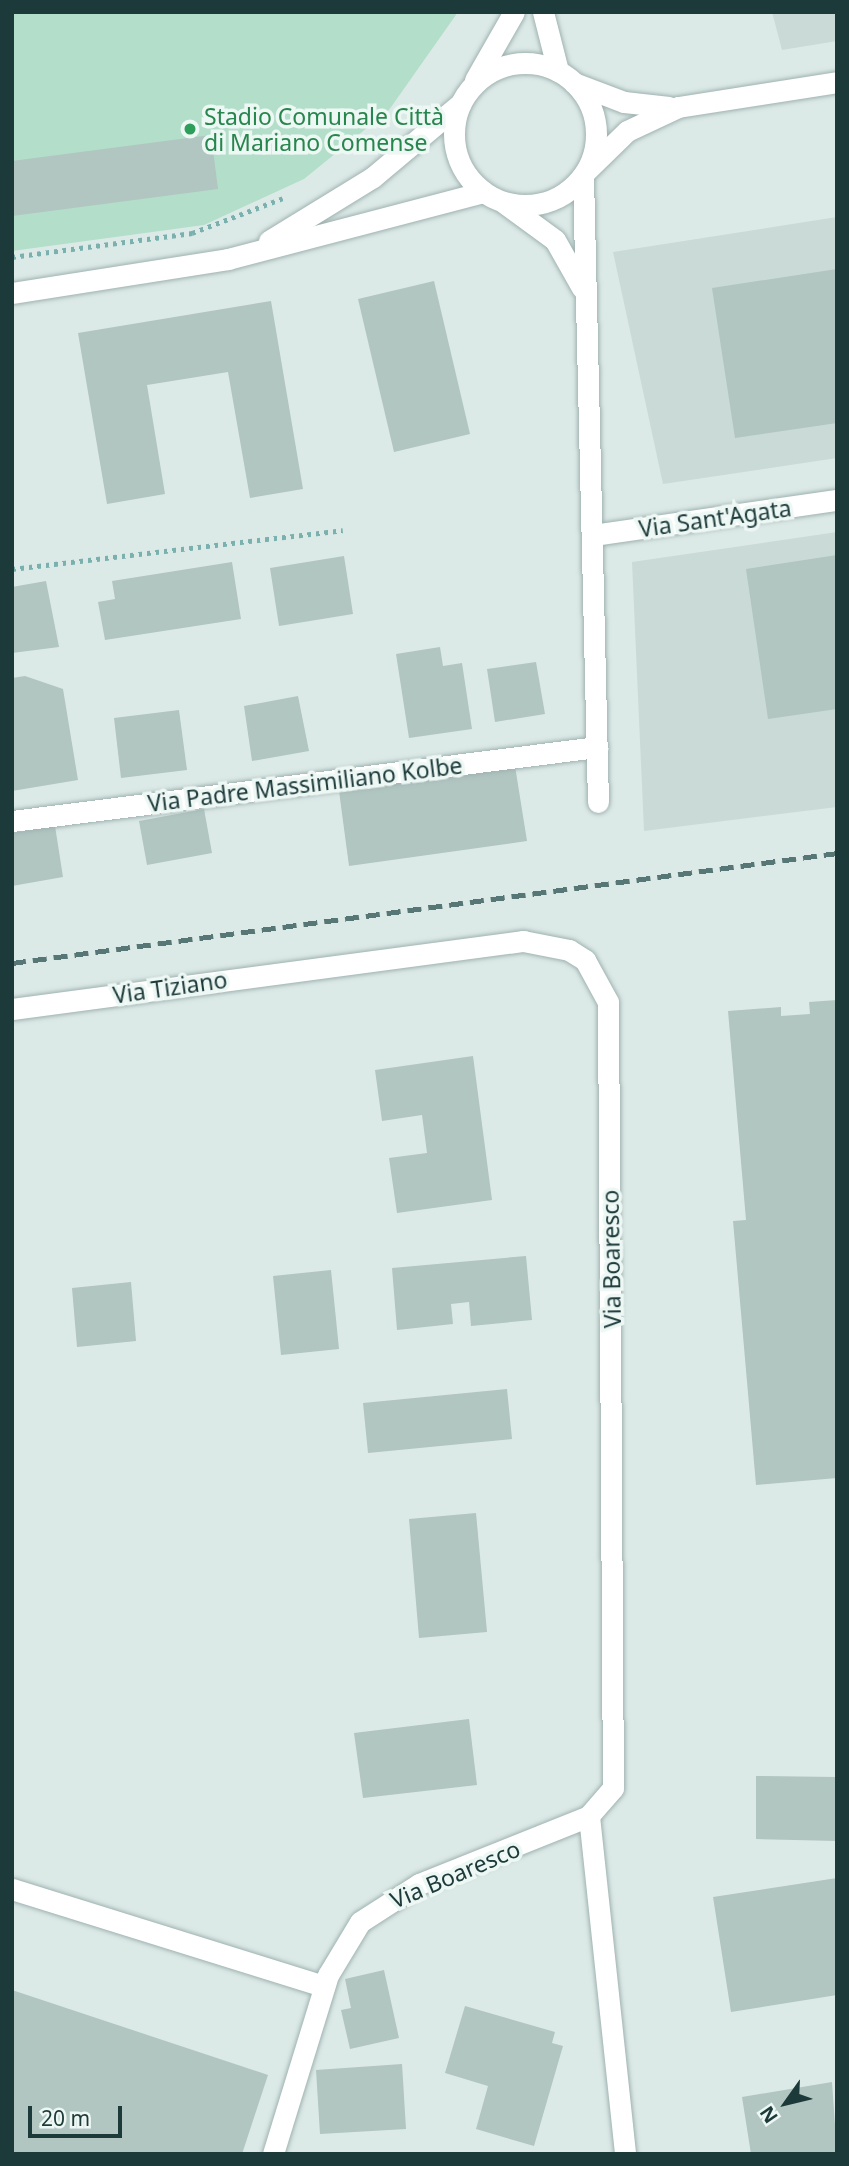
<!DOCTYPE html>
<html>
<head>
<meta charset="utf-8">
<style>
	body { margin:0 }
	#map { position:relative; width:849px; height:2166px; overflow:hidden; background:#dceae7; font-family:"Noto Sans",sans-serif }
	div>[style] { position:absolute }
	[style*='--x'] { left:calc(var(--x)*1px); top:calc(var(--y)*1px); width:calc(var(--w)*1px); rotate:calc(var(--a)*1deg) }
	.built>* { inset:0; background:#cadad7 }
	.green>* { inset:0; background:#b3dec9 }
	.building>* { inset:0; background:#b1c5c1 }
	.path>* { height:4.5px; margin-top:-2.25px; transform-origin:0; background:repeating-linear-gradient(90deg,#7ab0ad 0 3.5px,transparent 0 8.5px) }
	.roads { filter:drop-shadow(0 0 2px #9fb2b0) drop-shadow(0 0 2px #9fb2b0) }
	.minor>* { height:21px; margin:-10.5px; padding:0 10.5px; transform-origin:10.5px; border-radius:10.5px; background:#fff }
	.tertiary>* { height:21px; margin:-10.5px; padding:0 10.5px; transform-origin:10.5px; border-radius:10.5px; background:#fff }
	.tertiary>.ring { margin:-10.5px; padding:0; box-sizing:content-box; background:none; border:21px solid #fff; border-radius:50% }
	.rail>* { height:5px; margin-top:-2.5px; transform-origin:0; background:repeating-linear-gradient(90deg,#577676 0 14px,transparent 0 21px) }
	.dots>* { width:19px; height:19px; translate:-50% -50%; box-sizing:border-box; border:4px solid #edf7f4; border-radius:50% }
	span { translate:-50% -50%; white-space:nowrap; text-align:center; line-height:1.15; -webkit-text-stroke:7px #edf7f4; paint-order:stroke }
	.leisure-label { font-size:23px; color:#27864d }
	.left { translate:0 -50%; text-align:left }
	.street-label { font-size:23px; color:#1d3a3a }
	.frame { position:absolute; inset:0; border:14px solid #1d3a3a; pointer-events:none }
	.north { position:absolute; left:751px; top:2068px; width:70px; height:70px; -webkit-text-stroke:5px #edf7f4; paint-order:stroke; rotate:236deg; font-size:19px; font-weight:700; line-height:28px; text-align:center; color:#1d3a3a }
	.north::after { content:''; display:block; margin:auto; width:24px; height:32px; background:#1d3a3a; clip-path:polygon(50% 0,100% 100%,50% 72%,0 100%) }
	.scale { position:absolute; left:28px; top:2106px; width:94px; height:32px; box-sizing:border-box; border:4px solid #1d3a3a; border-top:0; padding-left:9px; font-size:21px; line-height:24px; white-space:nowrap; color:#1d3a3a; -webkit-text-stroke:5px #edf7f4; paint-order:stroke }
</style>
</head>
<body>
<div id="map">
	<div class="built">
		<div style="clip-path:polygon(772px 12px,837px 12px,837px 41px,782px 50px)"></div>
		<div style="clip-path:polygon(837px 217px,837px 458px,663px 484px,613px 252px)"></div>
		<div style="clip-path:polygon(837px 532px,837px 807px,644px 831px,632px 562px)"></div>
	</div>
	<div class="green">
		<div style="clip-path:polygon(12px 12px,458px 12px,389px 110px,304px 179px,204px 225px,12px 251px)"></div>
	</div>
	<div class="building">
		<div style="clip-path:polygon(211px 135px,218px 189px,12px 216px,12px 161px)"></div>
		<div style="clip-path:polygon(837px 269px,837px 423px,735px 438px,712px 288px)"></div>
		<div style="clip-path:polygon(434px 281px,470px 434px,394px 452px,358px 299px)"></div>
		<div style="clip-path:polygon(271px 301px,303px 489px,250px 498px,228px 372px,147px 385px,165px 494px,107px 504px,78px 333px)"></div>
		<div style="clip-path:polygon(837px 555px,837px 709px,768px 719px,746px 569px)"></div>
		<div style="clip-path:polygon(344px 556px,353px 614px,279px 626px,270px 568px)"></div>
		<div style="clip-path:polygon(232px 562px,241px 619px,105px 640px,98px 602px,115px 599px,112px 581px)"></div>
		<div style="clip-path:polygon(46px 581px,59px 647px,12px 653px,12px 587px)"></div>
		<div style="clip-path:polygon(440px 647px,443px 666px,462px 663px,472px 729px,409px 738px,396px 654px)"></div>
		<div style="clip-path:polygon(536px 662px,545px 714px,495px 722px,487px 669px)"></div>
		<div style="clip-path:polygon(25px 676px,63px 689px,78px 780px,12px 791px,12px 678px)"></div>
		<div style="clip-path:polygon(298px 696px,309px 751px,252px 761px,244px 706px)"></div>
		<div style="clip-path:polygon(179px 710px,187px 770px,121px 778px,114px 718px)"></div>
		<div style="clip-path:polygon(515px 766px,527px 841px,349px 866px,339px 791px)"></div>
		<div style="clip-path:polygon(204px 809px,212px 853px,147px 865px,139px 821px)"></div>
		<div style="clip-path:polygon(55px 826px,63px 877px,12px 886px,12px 833px)"></div>
		<div style="clip-path:polygon(837px 1000px,837px 1478px,756px 1485px,733px 1221px,746px 1220px,728px 1011px,781px 1007px,781px 1016px,810px 1014px,809px 1002px)"></div>
		<div style="clip-path:polygon(473px 1056px,492px 1200px,397px 1213px,389px 1158px,427px 1153px,422px 1115px,382px 1121px,375px 1070px)"></div>
		<div style="clip-path:polygon(526px 1256px,532px 1320px,471px 1326px,469px 1302px,451px 1304px,453px 1324px,397px 1330px,392px 1268px)"></div>
		<div style="clip-path:polygon(331px 1270px,339px 1349px,281px 1355px,273px 1276px)"></div>
		<div style="clip-path:polygon(131px 1282px,136px 1341px,77px 1347px,72px 1288px)"></div>
		<div style="clip-path:polygon(507px 1389px,512px 1439px,368px 1453px,363px 1403px)"></div>
		<div style="clip-path:polygon(476px 1513px,487px 1632px,419px 1638px,409px 1519px)"></div>
		<div style="clip-path:polygon(469px 1719px,477px 1785px,363px 1798px,354px 1733px)"></div>
		<div style="clip-path:polygon(756px 1776px,837px 1777px,837px 1841px,756px 1839px)"></div>
		<div style="clip-path:polygon(837px 1878px,837px 1995px,731px 2012px,713px 1897px)"></div>
		<div style="clip-path:polygon(384px 1970px,399px 2038px,350px 2049px,341px 2010px,351px 2008px,345px 1979px)"></div>
		<div style="clip-path:polygon(12px 1990px,268px 2075px,242px 2154px,12px 2154px)"></div>
		<div style="clip-path:polygon(465px 2006px,555px 2032px,552px 2043px,563px 2046px,534px 2146px,476px 2129px,488px 2086px,445px 2073px)"></div>
		<div style="clip-path:polygon(402px 2064px,406px 2129px,320px 2134px,316px 2070px)"></div>
		<div style="clip-path:polygon(832px 2082px,837px 2154px,751px 2154px,742px 2097px)"></div>
	</div>
	<div class="path">
		<div style="--x:12;--y:257;--w:182;--a:-7.6"></div>
		<div style="--x:192;--y:233;--w:97;--a:-21"></div>
		<div style="--x:12;--y:569;--w:333;--a:-6.7"></div>
	</div>
	<div class="roads">
		<div class="minor">
			<div style="--x:574;--y:83;--w:53;--a:20.8"></div>
			<div style="--x:624;--y:102;--w:45;--a:6.3"></div>
			<div style="--x:586;--y:171;--w:57;--a:-44.3"></div>
			<div style="--x:627;--y:131;--w:56;--a:-25.2"></div>
			<div style="--x:678;--y:107;--w:161;--a:-8.9"></div>
			<div style="--x:583;--y:176;--w:626;--a:88.63"></div>
			<div style="--x:503;--y:202;--w:64;--a:36.2"></div>
			<div style="--x:555;--y:240;--w:55;--a:60.6"></div>
			<div style="--x:593;--y:535;--w:246;--a:-8.2"></div>
			<div style="--x:12;--y:821;--w:590;--a:-7.21"></div>
			<div style="--x:12;--y:1009;--w:516;--a:-7.58"></div>
			<div style="--x:523;--y:941;--w:47;--a:11.1"></div>
			<div style="--x:569;--y:950;--w:19;--a:32"></div>
			<div style="--x:585;--y:960;--w:48;--a:61.3"></div>
			<div style="--x:608;--y:1002;--w:786;--a:89.64"></div>
			<div style="--x:613;--y:1788;--w:37;--a:131"></div>
			<div style="--x:589;--y:1816;--w:183;--a:158.2"></div>
			<div style="--x:419;--y:1884;--w:70;--a:147.2"></div>
			<div style="--x:360;--y:1922;--w:62;--a:121.1"></div>
			<div style="--x:328;--y:1975;--w:187;--a:107.1"></div>
			<div style="--x:589;--y:1816;--w:340;--a:83.9"></div>
			<div style="--x:12;--y:1889;--w:327;--a:17.3"></div>
		</div>
		<div class="tertiary">
			<div style="--x:543;--y:12;--w:61;--a:75.7"></div>
			<div class="ring" style="left:454px;top:63px;width:121px;height:121px"></div>
			<div style="--x:475;--y:80;--w:78;--a:-60.2"></div>
			<div style="--x:269;--y:241;--w:122;--a:-31.6"></div>
			<div style="--x:373;--y:177;--w:114;--a:-40"></div>
			<div style="--x:12;--y:293;--w:219;--a:-8.9"></div>
			<div style="--x:228;--y:259;--w:264;--a:-14.7"></div>
		</div>
	</div>
	<div class="rail">
		<div style="--x:12;--y:963;--w:832;--a:-7.59"></div>
	</div>
	<div class="dots">
		<div style="left:190px;top:129px;background:#2e9e5b"></div>
	</div>
	<div class="leisure-label">
		<span class="left" style="left:204px;top:129px">Stadio Comunale Città<br>di Mariano Comense</span>
	</div>
	<div class="street-label">
		<span style="left:715px;top:518px;rotate:-8deg">Via Sant'Agata</span>
		<span style="left:305px;top:784px;rotate:-7deg">Via Padre Massimiliano Kolbe</span>
		<span style="left:170px;top:987px;rotate:-8deg">Via Tiziano</span>
		<span style="left:611px;top:1259px;rotate:-91deg">Via Boaresco</span>
		<span style="left:455px;top:1874px;rotate:-23deg">Via Boaresco</span>
	</div>
	<div class="frame"></div>
	<div class="north">N</div>
	<div class="scale">20 m</div>
</div>
</body>
</html>
